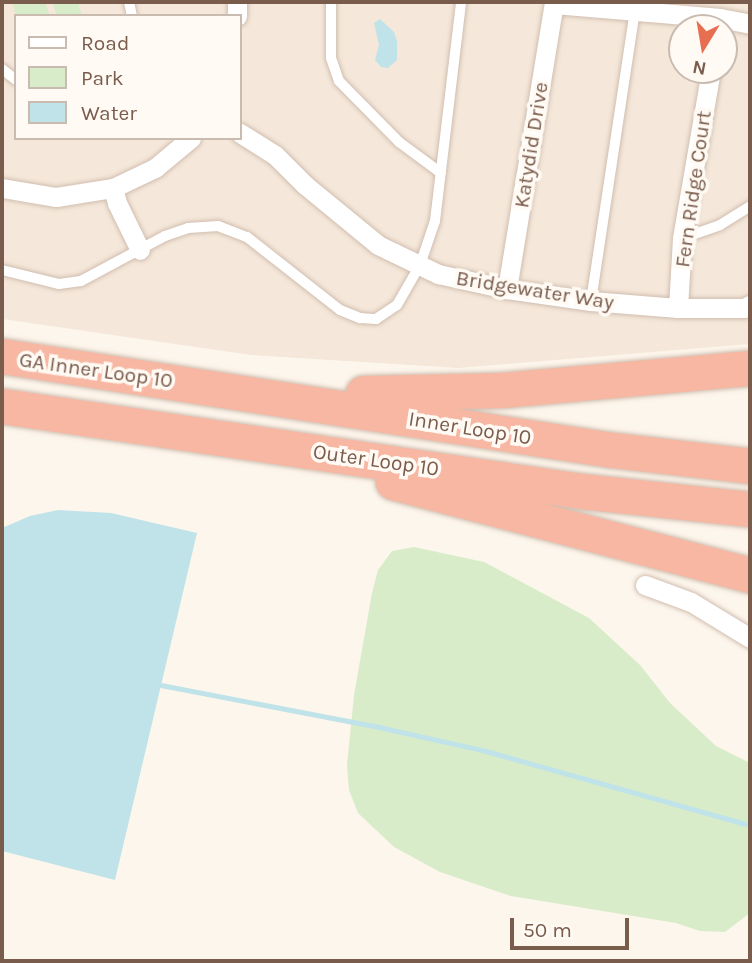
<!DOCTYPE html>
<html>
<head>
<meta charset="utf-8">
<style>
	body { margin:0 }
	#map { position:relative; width:752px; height:963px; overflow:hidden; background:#fdf6ec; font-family:Karla,sans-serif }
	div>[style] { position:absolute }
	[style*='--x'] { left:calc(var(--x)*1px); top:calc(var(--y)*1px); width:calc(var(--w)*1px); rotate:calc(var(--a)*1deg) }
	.residential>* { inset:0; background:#f5e8da }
	.green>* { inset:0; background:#d8ecc9 }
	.water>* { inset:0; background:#bfe3e8 }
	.stream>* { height:4.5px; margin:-2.25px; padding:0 2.25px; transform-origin:2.25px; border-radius:2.25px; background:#bfe3e8 }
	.roads { filter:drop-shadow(0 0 2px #d1beb0) drop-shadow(0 0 2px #d1beb0) }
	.lane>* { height:10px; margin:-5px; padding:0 5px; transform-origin:5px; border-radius:5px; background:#fff }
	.street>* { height:19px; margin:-9.5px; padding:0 9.5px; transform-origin:9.5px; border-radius:9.5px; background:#fff }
	.highway>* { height:35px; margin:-17.5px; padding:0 17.5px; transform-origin:17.5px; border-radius:17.5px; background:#f7b7a3 }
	span { translate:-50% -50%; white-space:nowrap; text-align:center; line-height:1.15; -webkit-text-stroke:7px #fffaf3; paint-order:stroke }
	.street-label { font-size:21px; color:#7a5c4d }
	.frame { position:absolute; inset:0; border:4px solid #7a5c4d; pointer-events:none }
	.legend { position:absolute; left:14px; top:14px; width:228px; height:126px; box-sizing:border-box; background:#fffaf3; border:2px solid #cabbb1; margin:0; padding:9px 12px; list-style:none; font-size:21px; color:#7a5c4d }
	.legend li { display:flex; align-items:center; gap:14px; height:35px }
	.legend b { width:35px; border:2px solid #cabbb1 }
	.north { position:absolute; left:668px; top:14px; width:70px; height:70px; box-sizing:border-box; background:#fffaf3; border:2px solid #cabbb1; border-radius:50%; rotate:191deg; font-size:19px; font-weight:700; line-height:28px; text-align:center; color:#7a5c4d }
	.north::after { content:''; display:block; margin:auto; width:24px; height:32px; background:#e76f51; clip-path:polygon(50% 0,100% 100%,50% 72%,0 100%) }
	.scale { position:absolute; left:510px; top:918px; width:119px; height:32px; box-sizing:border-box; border:4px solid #7a5c4d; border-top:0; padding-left:9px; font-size:21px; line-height:24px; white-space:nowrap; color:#7a5c4d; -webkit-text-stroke:5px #fffaf3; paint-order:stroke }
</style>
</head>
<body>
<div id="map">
	<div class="residential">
		<div style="clip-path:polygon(evenodd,2px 2px,750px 2px,750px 344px,458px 368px,251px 355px,2px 319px,2px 2px,16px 16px,240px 16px,240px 138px,16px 138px,16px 16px,2px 2px,682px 28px,724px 28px,724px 70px,682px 70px,682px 28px)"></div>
	</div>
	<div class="green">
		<div style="clip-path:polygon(12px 2px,45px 2px,50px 16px,16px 16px)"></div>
		<div style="clip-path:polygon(52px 2px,78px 2px,82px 16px,57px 16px)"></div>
		<div style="clip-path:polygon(414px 547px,484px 562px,589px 618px,640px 665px,670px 703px,716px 746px,750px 763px,750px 913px,725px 932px,700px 931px,676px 923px,511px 896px,440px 872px,394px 847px,358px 813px,349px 790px,347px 765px,354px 695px,372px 593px,378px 570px,392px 551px)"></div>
	</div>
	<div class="water">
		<div style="clip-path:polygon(380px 19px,394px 32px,397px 41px,397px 60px,388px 68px,381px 67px,375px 60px,379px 45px,374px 23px)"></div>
		<div style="clip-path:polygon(58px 510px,111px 513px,197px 533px,115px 880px,2px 851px,2px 528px,30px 516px)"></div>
	</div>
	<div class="stream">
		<div style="--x:161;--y:685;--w:222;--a:10.9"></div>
		<div style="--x:379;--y:727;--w:110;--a:12.6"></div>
		<div style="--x:486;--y:751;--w:274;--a:15.7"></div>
	</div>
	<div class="roads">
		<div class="lane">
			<div style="--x:129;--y:2;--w:14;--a:78"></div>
			<div style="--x:331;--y:2;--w:56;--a:90"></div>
			<div style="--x:331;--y:58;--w:24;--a:71"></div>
			<div style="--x:339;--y:81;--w:86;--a:45.5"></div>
			<div style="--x:399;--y:142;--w:52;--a:36.4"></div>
			<div style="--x:2;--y:69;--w:18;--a:38"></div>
			<div style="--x:683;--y:238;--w:39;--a:-19"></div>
			<div style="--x:720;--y:225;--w:36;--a:-32"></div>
			<div style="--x:2;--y:270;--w:59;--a:13.8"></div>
			<div style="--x:59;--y:284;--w:22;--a:-8"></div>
			<div style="--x:81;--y:281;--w:95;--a:-28.2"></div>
			<div style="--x:165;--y:236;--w:24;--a:-19"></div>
			<div style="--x:188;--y:228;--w:30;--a:-4"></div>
			<div style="--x:218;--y:226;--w:31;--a:21"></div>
			<div style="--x:247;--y:237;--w:118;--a:38.1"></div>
			<div style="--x:340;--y:310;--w:22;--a:22"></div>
			<div style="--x:360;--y:318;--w:16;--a:4"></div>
			<div style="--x:376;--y:319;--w:25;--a:-34"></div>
			<div style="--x:397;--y:305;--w:46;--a:-60.1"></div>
			<div style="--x:420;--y:265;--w:46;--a:-71.2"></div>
			<div style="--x:435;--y:221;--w:221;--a:-83.2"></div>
			<div style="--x:591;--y:301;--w:295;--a:-81.4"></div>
		</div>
		<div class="street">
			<div style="--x:237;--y:2;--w:14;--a:90"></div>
			<div style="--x:554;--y:4;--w:167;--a:4.8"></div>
			<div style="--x:720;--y:18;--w:31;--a:11"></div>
			<div style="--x:240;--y:133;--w:41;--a:32.2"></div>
			<div style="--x:275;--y:155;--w:42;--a:45"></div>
			<div style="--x:305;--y:185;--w:94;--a:39.4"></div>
			<div style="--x:378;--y:245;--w:67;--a:25.8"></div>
			<div style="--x:438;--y:274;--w:71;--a:12.3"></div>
			<div style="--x:507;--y:289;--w:85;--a:8.1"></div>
			<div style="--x:591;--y:301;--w:87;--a:4.6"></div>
			<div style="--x:678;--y:308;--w:66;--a:0"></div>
			<div style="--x:744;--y:308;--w:7;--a:-27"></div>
			<div style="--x:2;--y:188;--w:55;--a:9.5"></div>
			<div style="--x:56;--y:197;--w:58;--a:-9"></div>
			<div style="--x:113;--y:188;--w:47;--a:-25.5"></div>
			<div style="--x:155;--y:168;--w:47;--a:-39.8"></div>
			<div style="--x:113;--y:188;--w:16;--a:75"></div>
			<div style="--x:117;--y:203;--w:52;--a:63.9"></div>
			<div style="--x:507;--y:289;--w:291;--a:-80.7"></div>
			<div style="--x:678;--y:308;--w:70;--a:-86.7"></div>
			<div style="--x:682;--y:238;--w:170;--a:-80.2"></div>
			<div style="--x:645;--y:585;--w:49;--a:20.3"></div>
			<div style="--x:691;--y:602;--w:69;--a:31.4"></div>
		</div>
		<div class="highway">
			<div style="--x:2;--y:356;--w:617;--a:8.76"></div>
			<div style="--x:612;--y:450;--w:139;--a:6.6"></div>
			<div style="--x:363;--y:393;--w:139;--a:-1.2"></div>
			<div style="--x:502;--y:390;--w:249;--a:-5.1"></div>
			<div style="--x:2;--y:406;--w:585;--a:8.35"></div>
			<div style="--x:581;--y:491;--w:170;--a:6.1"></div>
			<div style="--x:393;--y:482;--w:369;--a:14.6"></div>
		</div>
	</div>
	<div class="street-label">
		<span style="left:531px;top:145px;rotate:-81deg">Katydid Drive</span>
		<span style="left:693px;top:189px;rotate:-82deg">Fern Ridge Court</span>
		<span style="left:535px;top:290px;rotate:9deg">Bridgewater Way</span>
		<span style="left:96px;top:370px;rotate:8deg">GA Inner Loop 10</span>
		<span style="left:470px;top:428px;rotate:9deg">Inner Loop 10</span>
		<span style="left:376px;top:460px;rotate:8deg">Outer Loop 10</span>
	</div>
	<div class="frame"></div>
	<ul class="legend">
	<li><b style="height:9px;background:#fff"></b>Road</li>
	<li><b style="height:19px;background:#d8ecc9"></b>Park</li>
	<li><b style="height:19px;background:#bfe3e8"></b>Water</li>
	</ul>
	<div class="north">N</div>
	<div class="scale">50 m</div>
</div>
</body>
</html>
